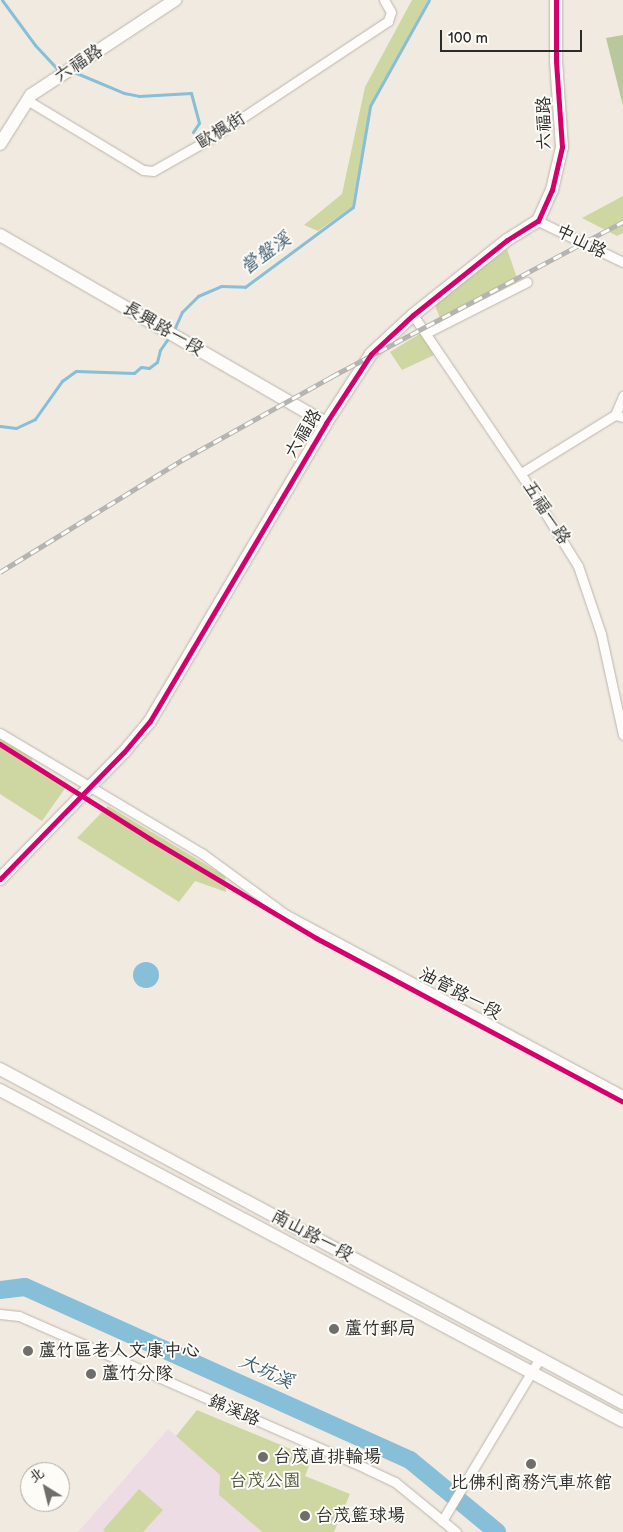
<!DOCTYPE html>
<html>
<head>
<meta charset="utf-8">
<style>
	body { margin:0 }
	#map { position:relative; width:623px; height:1532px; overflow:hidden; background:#f1eae0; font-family:"Balsamiq Sans","LXGW WenKai TC",sans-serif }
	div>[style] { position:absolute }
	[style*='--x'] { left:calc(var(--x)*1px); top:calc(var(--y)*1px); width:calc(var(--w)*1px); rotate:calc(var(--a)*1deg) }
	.built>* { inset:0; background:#eedce5 }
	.green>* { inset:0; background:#ced7a1 }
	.forest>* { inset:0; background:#b9c89a }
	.water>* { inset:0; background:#87bed8 }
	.round { border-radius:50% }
	.stream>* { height:3px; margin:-1.5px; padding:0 1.5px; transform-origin:1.5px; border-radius:1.5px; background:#87bed8 }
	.river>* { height:18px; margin:-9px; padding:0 9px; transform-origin:9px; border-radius:9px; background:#87bed8 }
	.roads { filter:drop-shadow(0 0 1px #bab5af) drop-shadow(0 0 1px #bab5af) }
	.street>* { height:9px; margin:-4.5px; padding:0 4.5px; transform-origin:4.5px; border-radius:4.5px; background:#fdfcfa }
	.secondary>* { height:12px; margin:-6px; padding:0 6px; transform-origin:6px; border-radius:6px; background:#fdfcfa }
	.rail>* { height:5px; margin-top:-2.5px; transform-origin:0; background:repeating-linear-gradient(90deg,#fdfcf7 0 9px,#b5b4b2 0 18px); box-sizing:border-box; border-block:1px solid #b5b4b2 }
	.cycleway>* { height:5px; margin:-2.5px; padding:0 2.5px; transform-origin:2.5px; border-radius:2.5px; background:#d6006c }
	.dots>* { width:14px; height:14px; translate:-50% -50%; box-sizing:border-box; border:2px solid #fdfcf7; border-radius:50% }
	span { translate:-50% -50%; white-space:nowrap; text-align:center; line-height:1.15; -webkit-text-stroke:4px #fdfcf7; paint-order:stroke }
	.street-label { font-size:18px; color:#2b2b2b }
	.poi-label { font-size:18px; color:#2b2b2b }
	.left { translate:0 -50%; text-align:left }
	.park-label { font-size:18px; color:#535a3f }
	.water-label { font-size:19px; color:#3e5e6f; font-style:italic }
	.north { position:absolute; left:20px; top:1462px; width:50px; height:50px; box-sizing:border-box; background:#fdfcf7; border:1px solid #a9a8a5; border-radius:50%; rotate:324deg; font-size:14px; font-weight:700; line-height:20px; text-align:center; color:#2b2b2b }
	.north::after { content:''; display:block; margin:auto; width:18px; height:22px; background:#706e6a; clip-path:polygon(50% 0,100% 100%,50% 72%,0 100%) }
	.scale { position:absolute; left:440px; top:30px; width:142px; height:22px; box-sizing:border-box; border:2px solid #2b2b2b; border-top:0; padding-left:6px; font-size:15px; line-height:18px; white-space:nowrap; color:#2b2b2b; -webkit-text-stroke:4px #fdfcf7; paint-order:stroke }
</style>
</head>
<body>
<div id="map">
	<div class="built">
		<div style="clip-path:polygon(168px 1429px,220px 1475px,219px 1495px,262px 1532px,78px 1532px)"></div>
	</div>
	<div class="green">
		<div style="clip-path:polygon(412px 0,428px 0,370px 106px,352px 207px,318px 231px,304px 225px,342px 194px,365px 87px)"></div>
		<div style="clip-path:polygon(623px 196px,623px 233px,617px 236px,582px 218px)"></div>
		<div style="clip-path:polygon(507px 249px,518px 281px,441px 321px,434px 302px)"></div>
		<div style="clip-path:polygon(421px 333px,434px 355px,402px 370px,390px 352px)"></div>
		<div style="clip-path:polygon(0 738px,32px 758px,33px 768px,66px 787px,42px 821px,0 794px)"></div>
		<div style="clip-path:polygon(108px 806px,225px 876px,226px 892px,195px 881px,179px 902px,77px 838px)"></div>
		<div style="clip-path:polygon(197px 1410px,312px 1458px,305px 1476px,350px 1494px,334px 1532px,262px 1532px,219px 1495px,220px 1475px,176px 1436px)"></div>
		<div style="clip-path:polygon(139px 1489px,163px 1510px,143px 1532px,105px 1532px,103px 1530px)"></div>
	</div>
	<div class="forest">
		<div style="clip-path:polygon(623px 35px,623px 106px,606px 38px)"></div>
	</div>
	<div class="water">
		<div class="round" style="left:133px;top:962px;width:26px;height:26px"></div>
	</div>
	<div class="stream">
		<div style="--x:2;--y:0;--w:56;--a:53.7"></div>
		<div style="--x:35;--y:45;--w:33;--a:47"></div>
		<div style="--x:57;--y:69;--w:6;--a:9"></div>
		<div style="--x:74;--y:72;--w:54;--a:22.8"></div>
		<div style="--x:124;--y:93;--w:15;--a:11"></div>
		<div style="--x:139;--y:96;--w:52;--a:-3.3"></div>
		<div style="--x:191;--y:93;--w:31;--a:75"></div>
		<div style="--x:199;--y:123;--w:11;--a:124"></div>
		<div style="--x:173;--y:332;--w:22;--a:-66"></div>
		<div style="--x:182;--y:312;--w:23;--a:-45"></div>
		<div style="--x:198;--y:296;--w:25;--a:-23"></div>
		<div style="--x:221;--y:286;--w:24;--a:2"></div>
		<div style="--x:245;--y:287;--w:134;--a:-36.5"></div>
		<div style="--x:353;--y:207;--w:102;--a:-80.4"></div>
		<div style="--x:370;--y:106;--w:121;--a:-60.9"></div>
		<div style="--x:0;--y:426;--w:16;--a:7"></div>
		<div style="--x:16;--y:428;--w:21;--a:-25"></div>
		<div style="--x:35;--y:419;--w:47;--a:-54.6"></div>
		<div style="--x:62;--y:381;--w:17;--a:-36"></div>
		<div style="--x:76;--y:371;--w:58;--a:2"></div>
		<div style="--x:134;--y:373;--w:9;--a:-41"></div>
		<div style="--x:141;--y:367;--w:8;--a:7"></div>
		<div style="--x:149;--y:368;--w:10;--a:-37"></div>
		<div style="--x:157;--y:362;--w:12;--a:-76"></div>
		<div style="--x:160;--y:350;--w:16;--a:-55"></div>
	</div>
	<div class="river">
		<div style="--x:0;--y:1290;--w:25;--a:-7"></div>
		<div style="--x:25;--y:1287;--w:422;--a:24.2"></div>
		<div style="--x:410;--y:1460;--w:113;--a:39.6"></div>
	</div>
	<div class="roads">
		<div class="street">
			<div style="--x:27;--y:100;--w:135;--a:31.1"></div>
			<div style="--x:143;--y:170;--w:10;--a:6"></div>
			<div style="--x:153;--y:171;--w:69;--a:-29.5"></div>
			<div style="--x:213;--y:137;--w:210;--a:-33.5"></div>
			<div style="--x:388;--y:21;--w:9;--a:-72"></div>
			<div style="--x:391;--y:12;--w:14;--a:-120"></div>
			<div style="--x:538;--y:221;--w:94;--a:25.8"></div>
			<div style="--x:413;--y:315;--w:198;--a:55.9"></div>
			<div style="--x:524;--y:479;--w:102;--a:58.2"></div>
			<div style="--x:578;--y:566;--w:72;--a:71.3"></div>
			<div style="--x:601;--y:634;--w:103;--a:77.7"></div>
			<div style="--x:426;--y:333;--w:113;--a:-26.8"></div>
			<div style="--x:615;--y:415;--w:21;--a:-67"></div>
			<div style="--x:521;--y:473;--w:110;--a:-31.7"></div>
			<div style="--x:615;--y:415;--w:8;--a:14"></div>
			<div style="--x:0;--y:733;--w:236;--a:30.8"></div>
			<div style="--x:203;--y:854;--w:102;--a:36.2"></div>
			<div style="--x:285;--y:914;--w:383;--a:28.2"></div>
			<div style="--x:0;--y:1314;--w:19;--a:6"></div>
			<div style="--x:19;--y:1316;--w:380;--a:23.7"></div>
			<div style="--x:367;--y:1469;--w:31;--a:25"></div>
			<div style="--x:395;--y:1482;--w:79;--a:39.3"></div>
			<div style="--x:442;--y:1521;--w:190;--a:-59"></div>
		</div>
		<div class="secondary">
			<div style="--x:0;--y:144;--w:58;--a:-57.7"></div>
			<div style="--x:31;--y:95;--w:173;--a:-33.4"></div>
			<div style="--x:0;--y:235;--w:376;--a:30"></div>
			<div style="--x:0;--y:879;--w:177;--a:-45.7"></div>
			<div style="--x:124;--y:752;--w:40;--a:-50"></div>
			<div style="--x:150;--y:721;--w:346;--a:-59.4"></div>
			<div style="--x:326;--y:423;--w:82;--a:-56.9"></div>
			<div style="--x:371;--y:354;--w:57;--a:-42.9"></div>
			<div style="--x:413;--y:315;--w:120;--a:-38.6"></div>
			<div style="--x:507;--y:240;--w:36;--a:-32"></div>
			<div style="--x:538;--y:221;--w:34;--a:-66"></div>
			<div style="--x:552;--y:190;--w:44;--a:-76.9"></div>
			<div style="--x:562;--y:147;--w:86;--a:-94"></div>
			<div style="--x:556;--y:61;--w:61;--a:-90"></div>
			<div style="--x:0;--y:1069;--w:707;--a:28.2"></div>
			<div style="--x:0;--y:1090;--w:705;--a:27.98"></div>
		</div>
	</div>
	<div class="rail">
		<div style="--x:0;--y:572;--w:214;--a:-31.6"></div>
		<div style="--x:182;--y:460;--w:171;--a:-29.1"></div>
		<div style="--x:331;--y:377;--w:331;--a:-28"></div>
	</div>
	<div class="cycleway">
		<div style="--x:0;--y:744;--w:178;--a:32.3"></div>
		<div style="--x:150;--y:839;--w:193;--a:30.8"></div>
		<div style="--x:316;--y:938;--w:348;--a:28.1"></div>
		<div style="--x:0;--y:879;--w:177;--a:-45.7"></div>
		<div style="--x:124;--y:752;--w:40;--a:-50"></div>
		<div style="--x:150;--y:721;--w:346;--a:-59.4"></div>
		<div style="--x:326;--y:423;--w:82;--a:-56.9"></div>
		<div style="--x:371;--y:354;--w:57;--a:-42.9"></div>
		<div style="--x:413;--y:315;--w:120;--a:-38.6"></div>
		<div style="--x:507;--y:240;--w:36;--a:-32"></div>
		<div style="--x:538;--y:221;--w:34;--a:-66"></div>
		<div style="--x:552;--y:190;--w:44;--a:-76.9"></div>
		<div style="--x:562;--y:147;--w:86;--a:-94"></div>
		<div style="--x:556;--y:61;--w:61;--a:-90"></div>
	</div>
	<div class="dots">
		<div style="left:334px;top:1329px;background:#706e6a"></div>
		<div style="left:28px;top:1351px;background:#706e6a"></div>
		<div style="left:91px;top:1374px;background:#706e6a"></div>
		<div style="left:263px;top:1457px;background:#706e6a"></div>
		<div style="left:531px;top:1464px;background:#706e6a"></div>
		<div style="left:305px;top:1516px;background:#706e6a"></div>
	</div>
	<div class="street-label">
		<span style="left:79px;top:64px;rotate:-33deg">六福路</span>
		<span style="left:545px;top:123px;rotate:-91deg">六福路</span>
		<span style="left:221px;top:131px;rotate:-32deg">歐楓街</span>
		<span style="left:581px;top:242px;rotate:26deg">中山路</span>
		<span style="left:163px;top:329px;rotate:30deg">長興路一段</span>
		<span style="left:304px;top:434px;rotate:-59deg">六福路</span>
		<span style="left:546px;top:513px;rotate:57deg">五福一路</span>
		<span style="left:460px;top:994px;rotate:28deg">油管路一段</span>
		<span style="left:312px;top:1236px;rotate:28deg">南山路一段</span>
		<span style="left:234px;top:1411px;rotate:23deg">錦溪路</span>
	</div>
	<div class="poi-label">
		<span class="left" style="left:344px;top:1329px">蘆竹郵局</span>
		<span class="left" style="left:38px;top:1351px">蘆竹區老人文康中心</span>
		<span class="left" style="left:101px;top:1374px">蘆竹分隊</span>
		<span class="left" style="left:273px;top:1457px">台茂直排輪場</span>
		<span style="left:531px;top:1483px">比佛利商務汽車旅館</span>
		<span class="left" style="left:315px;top:1516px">台茂籃球場</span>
	</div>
	<div class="park-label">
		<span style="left:265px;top:1481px">台茂公園</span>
	</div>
	<div class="water-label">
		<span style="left:266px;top:254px;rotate:-36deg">營盤溪</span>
		<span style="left:266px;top:1372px;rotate:24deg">大坑溪</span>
	</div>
	<div class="north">北</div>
	<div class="scale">100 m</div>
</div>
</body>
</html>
